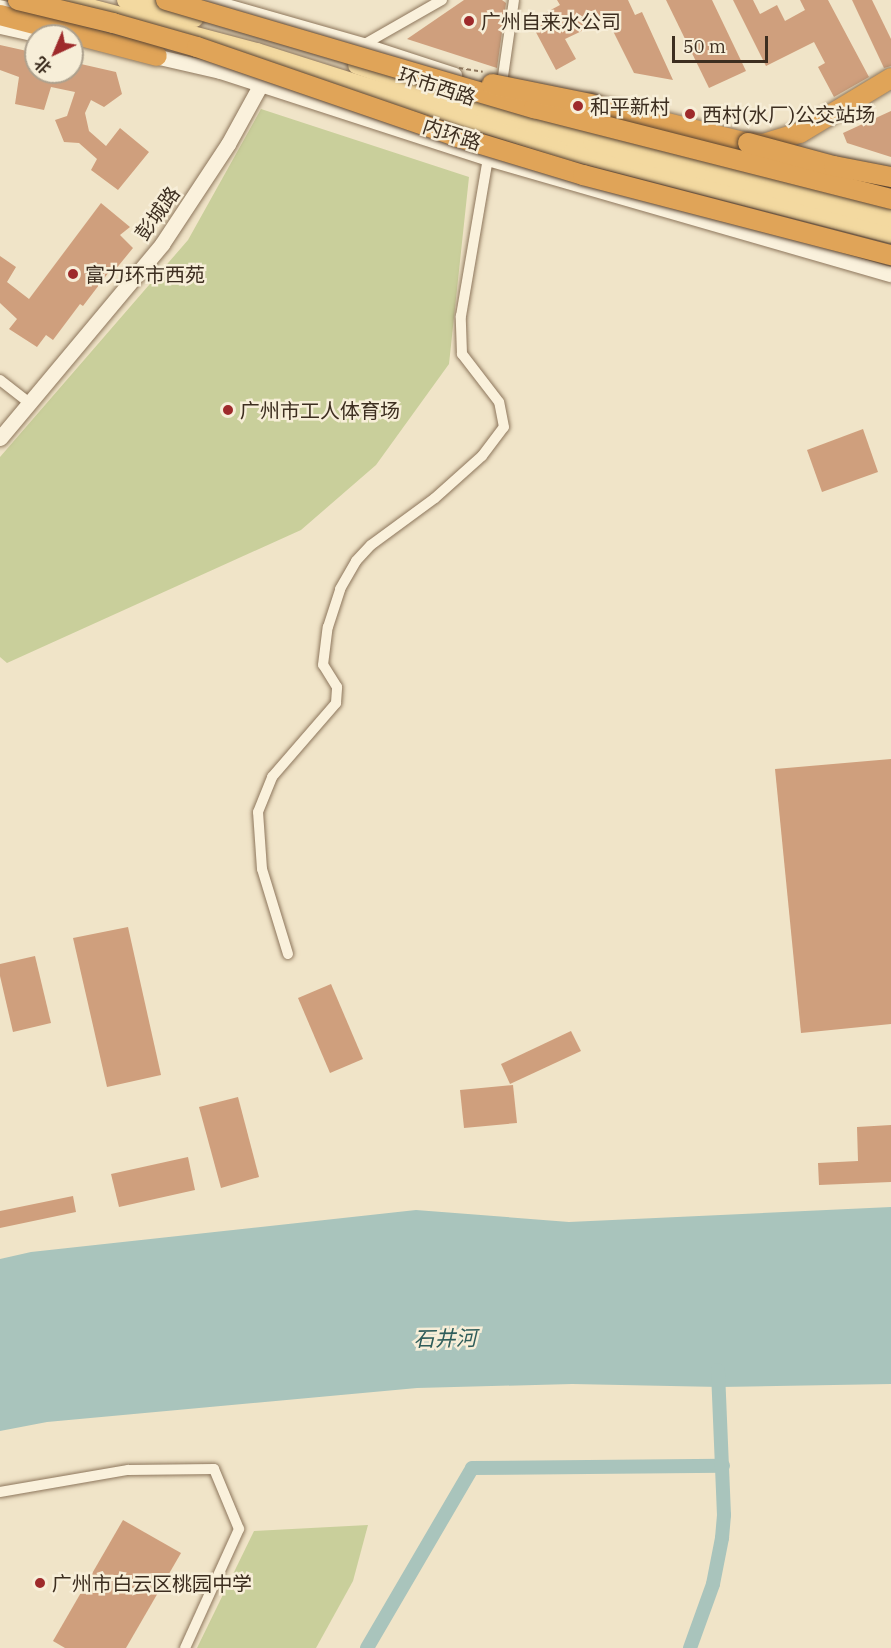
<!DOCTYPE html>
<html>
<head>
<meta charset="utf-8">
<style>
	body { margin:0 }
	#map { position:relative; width:891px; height:1648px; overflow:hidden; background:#f0e4c8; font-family:"IBM Plex Serif","Noto Sans SC",serif }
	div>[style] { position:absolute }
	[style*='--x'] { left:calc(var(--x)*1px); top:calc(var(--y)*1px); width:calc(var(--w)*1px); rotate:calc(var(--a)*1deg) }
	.green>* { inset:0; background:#c9cf9b }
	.water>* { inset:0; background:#a9c4bc }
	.canal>* { height:14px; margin:-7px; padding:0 7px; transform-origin:7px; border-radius:7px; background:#a9c4bc }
	.building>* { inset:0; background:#cf9f7d }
	.roads { filter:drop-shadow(0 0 2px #8d765c) drop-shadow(0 0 2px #8d765c) }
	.street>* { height:10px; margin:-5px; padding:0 5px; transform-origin:5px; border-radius:5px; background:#faf1dc }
	.secondary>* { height:15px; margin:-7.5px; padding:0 7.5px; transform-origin:7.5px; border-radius:7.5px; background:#faf1dc }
	.primary>* { height:18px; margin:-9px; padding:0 9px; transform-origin:9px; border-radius:9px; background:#f3d9a0 }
	.highway>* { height:20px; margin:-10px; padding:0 10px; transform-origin:10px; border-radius:10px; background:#e0a458 }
	.path-bridge>* { height:2px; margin-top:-1px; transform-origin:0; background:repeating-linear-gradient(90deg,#8d765c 0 4.5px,transparent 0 7.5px) }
	.bridges { filter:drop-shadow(0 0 2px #5b4430) drop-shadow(0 0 2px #5b4430) }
	.highway-bridge>* { height:20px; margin:-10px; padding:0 10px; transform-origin:10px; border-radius:10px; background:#e0a458 }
	.dots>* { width:16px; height:16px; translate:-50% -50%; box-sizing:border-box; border:3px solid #f7eed8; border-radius:50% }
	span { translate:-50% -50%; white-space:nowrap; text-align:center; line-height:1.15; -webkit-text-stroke:5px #f7eed8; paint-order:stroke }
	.poi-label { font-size:20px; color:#3d2e20 }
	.left { translate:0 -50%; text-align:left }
	.street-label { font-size:20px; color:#3d2e20 }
	.water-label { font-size:21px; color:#2f5d5a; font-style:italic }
	.north { position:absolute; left:24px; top:24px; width:60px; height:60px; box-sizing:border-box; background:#f7eed8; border:2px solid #ada18e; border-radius:50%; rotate:224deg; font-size:16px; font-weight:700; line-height:24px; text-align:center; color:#3d2e20 }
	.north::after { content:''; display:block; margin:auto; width:21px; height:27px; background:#9e2a2b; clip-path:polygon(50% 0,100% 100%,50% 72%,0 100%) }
	.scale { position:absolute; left:672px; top:36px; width:96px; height:27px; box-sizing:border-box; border:3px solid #3d2e20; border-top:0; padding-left:8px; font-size:18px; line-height:21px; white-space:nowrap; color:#3d2e20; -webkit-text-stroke:4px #f7eed8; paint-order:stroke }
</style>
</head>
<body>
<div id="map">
	<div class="green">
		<div style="clip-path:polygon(261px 109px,469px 177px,449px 364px,376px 465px,301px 530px,7px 663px,0 657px,0 457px,188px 240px)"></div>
		<div style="clip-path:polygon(368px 1525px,353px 1581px,316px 1648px,197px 1648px,254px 1531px)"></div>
	</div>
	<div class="water">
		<div style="clip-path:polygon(891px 1207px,891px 1384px,720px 1387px,572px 1384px,417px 1388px,47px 1422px,0 1431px,0 1259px,31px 1252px,416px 1210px,569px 1222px)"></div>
	</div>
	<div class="canal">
		<div style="--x:367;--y:1648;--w:208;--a:-59.7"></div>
		<div style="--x:472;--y:1468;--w:251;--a:-0.5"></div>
		<div style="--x:690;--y:1648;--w:68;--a:-70.2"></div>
		<div style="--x:713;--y:1584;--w:47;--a:-78.9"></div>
		<div style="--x:722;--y:1538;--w:23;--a:-85"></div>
		<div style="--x:724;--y:1515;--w:145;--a:-92.4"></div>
	</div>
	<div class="building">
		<div style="clip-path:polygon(464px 0,502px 0,506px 3px,497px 68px,407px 39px)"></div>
		<div style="clip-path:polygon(557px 0,628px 0,635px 15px,642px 12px,673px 80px,634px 73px,607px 19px,565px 39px,576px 59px,556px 70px,530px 21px,560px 5px)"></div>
		<div style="clip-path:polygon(666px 0,712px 0,746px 71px,709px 88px)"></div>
		<div style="clip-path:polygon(733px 0,753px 0,760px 14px,777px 5px,785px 21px,805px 10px,800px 0,828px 0,869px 77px,834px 97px,818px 67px,825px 63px,814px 42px,766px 66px)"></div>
		<div style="clip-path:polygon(852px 0,872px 0,891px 39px,891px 66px,884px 68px)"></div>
		<div style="clip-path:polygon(0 45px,36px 53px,36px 72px,72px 72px,72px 62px,116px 72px,122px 94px,104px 107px,91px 100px,85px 113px,89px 131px,106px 146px,120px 128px,149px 152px,118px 190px,91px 170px,97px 159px,79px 143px,64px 142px,55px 120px,67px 116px,75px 92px,51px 87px,44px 110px,15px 104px,19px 77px,0 70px)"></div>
		<div style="clip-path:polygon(891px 111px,891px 157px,847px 143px,843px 133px)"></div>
		<div style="clip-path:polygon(101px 203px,130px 227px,120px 235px,133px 248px,115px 270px,112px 268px,83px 306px,80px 304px,53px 340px,46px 335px,37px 347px,9px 329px,17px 319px,0 303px,0 256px,16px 267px,7px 282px,29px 299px)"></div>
		<div style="clip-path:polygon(863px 429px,878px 472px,822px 492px,807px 450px)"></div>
		<div style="clip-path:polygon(891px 759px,891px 1024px,801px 1033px,775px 769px)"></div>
		<div style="clip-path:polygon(128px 927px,161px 1075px,107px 1087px,73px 938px)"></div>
		<div style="clip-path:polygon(35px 956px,51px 1023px,13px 1032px,0 976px,0 964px)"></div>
		<div style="clip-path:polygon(331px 984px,363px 1059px,330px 1073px,298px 998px)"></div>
		<div style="clip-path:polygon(571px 1031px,581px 1051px,510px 1084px,501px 1064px)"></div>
		<div style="clip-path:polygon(513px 1085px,517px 1123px,464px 1128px,460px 1090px)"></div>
		<div style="clip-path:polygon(238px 1097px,259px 1177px,221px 1188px,199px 1107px)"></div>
		<div style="clip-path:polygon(891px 1125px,891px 1182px,819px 1185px,818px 1163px,858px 1161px,857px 1127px)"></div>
		<div style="clip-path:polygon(188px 1157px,195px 1190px,119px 1207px,111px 1174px)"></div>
		<div style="clip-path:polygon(73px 1196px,76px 1212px,0 1228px,0 1211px)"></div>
		<div style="clip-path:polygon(123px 1520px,181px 1553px,126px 1648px,65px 1648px,53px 1641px)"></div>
	</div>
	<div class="roads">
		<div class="street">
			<div style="--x:0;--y:5;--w:27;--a:13"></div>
			<div style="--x:363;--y:45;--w:91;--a:-29.7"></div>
			<div style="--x:501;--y:90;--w:91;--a:-81.8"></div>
			<div style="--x:0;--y:380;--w:37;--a:38"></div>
			<div style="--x:288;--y:954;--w:89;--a:-107"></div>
			<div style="--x:262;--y:869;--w:57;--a:-94"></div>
			<div style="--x:258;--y:812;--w:38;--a:-68"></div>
			<div style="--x:272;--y:777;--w:98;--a:-49.1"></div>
			<div style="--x:336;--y:703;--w:16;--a:-86"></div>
			<div style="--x:337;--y:687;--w:26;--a:-122"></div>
			<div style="--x:323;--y:665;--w:38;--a:-83"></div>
			<div style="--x:328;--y:627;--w:40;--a:-72"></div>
			<div style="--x:340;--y:589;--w:32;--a:-60"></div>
			<div style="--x:356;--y:561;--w:22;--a:-47"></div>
			<div style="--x:371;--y:545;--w:79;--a:-36.3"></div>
			<div style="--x:435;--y:498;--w:63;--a:-41.8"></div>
			<div style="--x:482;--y:456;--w:36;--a:-53"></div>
			<div style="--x:504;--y:427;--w:25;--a:-101"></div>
			<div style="--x:499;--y:402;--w:61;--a:-127.6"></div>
			<div style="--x:462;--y:354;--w:38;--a:-92"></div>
			<div style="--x:461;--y:316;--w:165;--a:-80.3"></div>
			<div style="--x:0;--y:1492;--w:130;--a:-9.8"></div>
			<div style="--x:128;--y:1470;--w:86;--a:-0.7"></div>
			<div style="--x:214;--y:1469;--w:65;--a:67.4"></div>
			<div style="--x:239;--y:1529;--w:131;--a:114.4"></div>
		</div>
		<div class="secondary">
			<div style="--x:205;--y:0;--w:164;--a:15.9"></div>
			<div style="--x:363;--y:45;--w:96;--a:18.2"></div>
			<div style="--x:0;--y:26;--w:46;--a:12.5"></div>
			<div style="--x:146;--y:54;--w:76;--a:12.9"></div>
			<div style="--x:220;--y:71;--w:282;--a:18"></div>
			<div style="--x:488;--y:158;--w:419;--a:16.1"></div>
			<div style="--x:0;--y:438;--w:253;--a:-50.1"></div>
			<div style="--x:162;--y:244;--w:120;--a:-56.6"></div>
			<div style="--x:228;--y:144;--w:68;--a:-61.2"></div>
		</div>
		<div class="primary">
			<div style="--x:60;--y:0;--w:204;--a:14.8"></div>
			<div style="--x:257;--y:52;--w:331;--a:17.6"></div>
			<div style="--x:573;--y:152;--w:328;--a:14.5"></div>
			<div style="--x:126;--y:0;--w:71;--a:14.6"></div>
			<div style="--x:357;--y:65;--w:112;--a:19.2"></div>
			<div style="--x:463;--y:102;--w:135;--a:17.2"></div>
			<div style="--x:592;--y:142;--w:309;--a:14.3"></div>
		</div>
		<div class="highway">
			<div style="--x:0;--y:15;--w:162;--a:14.6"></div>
			<div style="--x:591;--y:104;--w:162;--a:14"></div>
			<div style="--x:748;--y:143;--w:15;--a:4"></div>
			<div style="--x:763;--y:144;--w:39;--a:-17"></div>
			<div style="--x:800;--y:133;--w:106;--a:-31.1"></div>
		</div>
	</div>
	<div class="path-bridge">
		<div style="--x:459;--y:68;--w:24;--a:9"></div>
	</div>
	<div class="bridges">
		<div class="highway-bridge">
			<div style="--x:18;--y:0;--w:98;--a:13.6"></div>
			<div style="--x:113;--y:23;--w:87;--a:15.9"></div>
			<div style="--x:197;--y:47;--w:276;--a:19"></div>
			<div style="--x:458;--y:137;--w:131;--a:16.9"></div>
			<div style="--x:583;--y:175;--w:318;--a:14.6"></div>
			<div style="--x:166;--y:0;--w:384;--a:16.4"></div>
			<div style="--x:534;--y:108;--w:368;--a:14.3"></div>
			<div style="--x:492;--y:84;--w:101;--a:11.4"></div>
			<div style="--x:748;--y:143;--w:89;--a:15"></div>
			<div style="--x:834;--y:166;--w:58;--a:10.9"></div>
		</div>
	</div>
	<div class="dots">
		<div style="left:469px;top:21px;background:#9e2a2b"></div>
		<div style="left:578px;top:106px;background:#9e2a2b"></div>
		<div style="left:690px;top:114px;background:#9e2a2b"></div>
		<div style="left:73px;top:274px;background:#9e2a2b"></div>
		<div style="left:228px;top:410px;background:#9e2a2b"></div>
		<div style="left:40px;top:1583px;background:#9e2a2b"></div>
	</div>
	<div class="poi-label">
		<span class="left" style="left:481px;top:21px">广州自来水公司</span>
		<span class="left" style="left:590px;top:106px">和平新村</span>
		<span class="left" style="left:702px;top:114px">西村(水厂)公交站场</span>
		<span class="left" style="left:85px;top:274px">富力环市西苑</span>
		<span class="left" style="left:240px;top:410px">广州市工人体育场</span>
		<span class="left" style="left:52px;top:1583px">广州市白云区桃园中学</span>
	</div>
	<div class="street-label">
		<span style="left:437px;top:86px;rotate:18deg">环市西路</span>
		<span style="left:452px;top:134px;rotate:18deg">内环路</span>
		<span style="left:157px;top:213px;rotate:-54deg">彭城路</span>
	</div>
	<div class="water-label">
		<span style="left:445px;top:1338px;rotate:-1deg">石井河</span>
	</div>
	<div class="north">北</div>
	<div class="scale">50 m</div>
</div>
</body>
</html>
